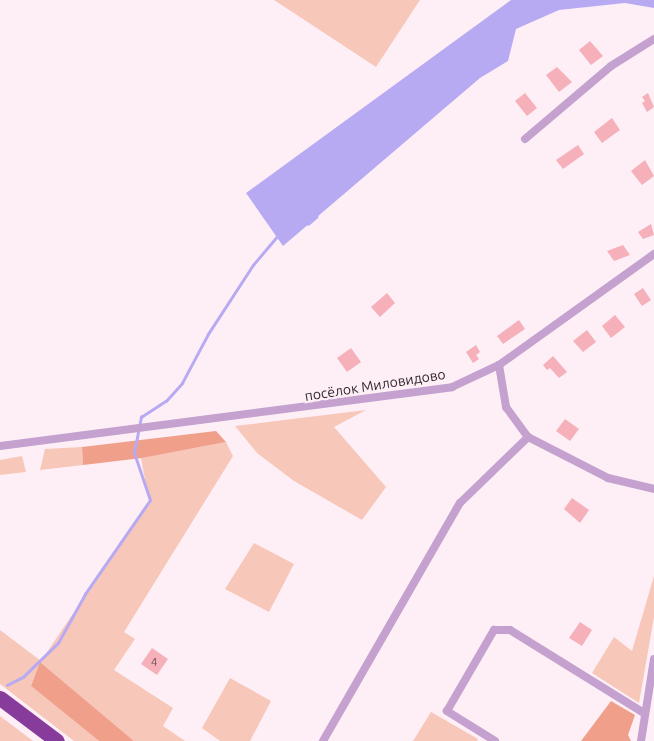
<!DOCTYPE html>
<html>
<head>
<meta charset="utf-8">
<style>
	body { margin:0 }
	#map { position:relative; width:654px; height:741px; overflow:hidden; background:#feeff7; font-family:Ubuntu,sans-serif }
	div>[style] { position:absolute }
	[style*='--x'] { left:calc(var(--x)*1px); top:calc(var(--y)*1px); width:calc(var(--w)*1px); rotate:calc(var(--a)*1deg) }
	.green>* { inset:0; background:#f7c7b9 }
	.forest>* { inset:0; background:#f09f8a }
	.water>* { inset:0; background:#b8aaf2 }
	.stream>* { height:2.5px; margin:-1.25px; padding:0 1.25px; transform-origin:1.25px; border-radius:1.25px; background:#b8aaf2 }
	.building>* { inset:0; background:#f5b0ba }
	.street>* { height:8px; margin:-4px; padding:0 4px; transform-origin:4px; border-radius:4px; background:#c4a1ce }
	.highway>* { height:15px; margin:-7.5px; padding:0 7.5px; transform-origin:7.5px; border-radius:7.5px; background:#873c9c }
	span { translate:-50% -50%; white-space:nowrap; text-align:center; line-height:1.15; -webkit-text-stroke:4.5px #feeff7; paint-order:stroke }
	.number-label { font-size:11px; color:#604a50 }
	.number-label span { -webkit-text-stroke-width:0 }
	.street-label { font-size:14px; color:#2f282c }
</style>
</head>
<body>
<div id="map">
	<div class="green">
		<div style="clip-path:polygon(274px 0,420px 0,376px 67px)"></div>
		<div style="clip-path:polygon(366px 410px,334px 427px,386px 487px,362px 520px,294px 481px,257px 453px,235px 426px)"></div>
		<div style="clip-path:polygon(226px 442px,233px 456px,124px 632px,135px 639px,114px 670px,173px 708px,163px 726px,185px 741px,134px 741px,40px 662px,31px 686px,99px 741px,74px 741px,0 684px,0 630px,41px 661px,149px 501px,141px 458px)"></div>
		<div style="clip-path:polygon(82px 447px,83px 465px,40px 470px,45px 449px)"></div>
		<div style="clip-path:polygon(22px 456px,26px 472px,0 475px,0 460px)"></div>
		<div style="clip-path:polygon(254px 543px,294px 564px,269px 612px,225px 589px)"></div>
		<div style="clip-path:polygon(654px 576px,654px 617px,639px 703px,592px 673px,614px 637px,632px 651px)"></div>
		<div style="clip-path:polygon(230px 678px,271px 701px,250px 741px,220px 741px,202px 728px)"></div>
		<div style="clip-path:polygon(431px 712px,478px 739px,477px 741px,413px 741px)"></div>
		<div style="clip-path:polygon(0 716px,33px 741px,0 741px)"></div>
	</div>
	<div class="forest">
		<div style="clip-path:polygon(216px 431px,226px 442px,142px 458px,83px 465px,82px 447px)"></div>
		<div style="clip-path:polygon(40px 662px,134px 741px,99px 741px,31px 686px)"></div>
		<div style="clip-path:polygon(611px 701px,635px 715px,628px 735px,631px 741px,581px 741px)"></div>
	</div>
	<div class="water">
		<div style="clip-path:polygon(511px 0,654px 0,654px 8px,625px 3px,559px 10px,516px 29px,508px 61px,480px 78px,283px 246px,246px 193px)"></div>
	</div>
	<div class="stream">
		<div style="--x:308;--y:224;--w:11;--a:-41"></div>
		<div style="--x:7;--y:685;--w:18;--a:-27"></div>
		<div style="--x:23;--y:677;--w:49;--a:-44.2"></div>
		<div style="--x:58;--y:643;--w:56;--a:-61.1"></div>
		<div style="--x:85;--y:594;--w:114;--a:-55.3"></div>
		<div style="--x:150;--y:500;--w:50;--a:-108.8"></div>
		<div style="--x:134;--y:453;--w:37;--a:-79"></div>
		<div style="--x:141;--y:417;--w:30;--a:-33"></div>
		<div style="--x:166;--y:401;--w:24;--a:-48"></div>
		<div style="--x:182;--y:383;--w:55;--a:-62"></div>
		<div style="--x:208;--y:334;--w:82;--a:-56.9"></div>
		<div style="--x:253;--y:265;--w:38;--a:-50"></div>
	</div>
	<div class="building">
		<div style="clip-path:polygon(590px 41px,603px 56px,591px 65px,579px 50px)"></div>
		<div style="clip-path:polygon(557px 67px,572px 82px,559px 92px,546px 75px)"></div>
		<div style="clip-path:polygon(525px 93px,537px 108px,527px 116px,515px 101px)"></div>
		<div style="clip-path:polygon(648px 93px,654px 107px,647px 112px,642px 103px,645px 101px,642px 97px)"></div>
		<div style="clip-path:polygon(612px 118px,620px 130px,602px 143px,594px 132px)"></div>
		<div style="clip-path:polygon(578px 145px,584px 154px,563px 169px,556px 160px)"></div>
		<div style="clip-path:polygon(645px 160px,654px 176px,642px 185px,631px 171px)"></div>
		<div style="clip-path:polygon(651px 224px,654px 235px,643px 239px,638px 232px)"></div>
		<div style="clip-path:polygon(623px 245px,630px 255px,614px 261px,607px 251px)"></div>
		<div style="clip-path:polygon(643px 288px,651px 300px,642px 306px,634px 294px)"></div>
		<div style="clip-path:polygon(387px 293px,395px 303px,380px 317px,371px 307px)"></div>
		<div style="clip-path:polygon(615px 315px,625px 327px,611px 338px,602px 326px)"></div>
		<div style="clip-path:polygon(519px 320px,525px 329px,503px 344px,497px 336px)"></div>
		<div style="clip-path:polygon(587px 330px,596px 342px,583px 352px,573px 341px)"></div>
		<div style="clip-path:polygon(476px 345px,480px 352px,476px 355px,479px 359px,473px 363px,466px 352px)"></div>
		<div style="clip-path:polygon(351px 348px,361px 362px,347px 372px,337px 358px)"></div>
		<div style="clip-path:polygon(553px 356px,567px 372px,559px 378px,550px 368px,547px 370px,543px 365px)"></div>
		<div style="clip-path:polygon(565px 419px,579px 429px,570px 441px,556px 431px)"></div>
		<div style="clip-path:polygon(572px 498px,589px 510px,580px 523px,564px 509px)"></div>
		<div style="clip-path:polygon(580px 622px,592px 630px,582px 646px,569px 638px)"></div>
		<div style="clip-path:polygon(152px 648px,168px 659px,157px 675px,141px 664px)"></div>
	</div>
	<div class="street">
		<div style="--x:525;--y:139;--w:113;--a:-40.3"></div>
		<div style="--x:611;--y:66;--w:51;--a:-32.1"></div>
		<div style="--x:499;--y:365;--w:43;--a:80.5"></div>
		<div style="--x:506;--y:407;--w:37;--a:54"></div>
		<div style="--x:528;--y:437;--w:90;--a:27.1"></div>
		<div style="--x:608;--y:478;--w:47;--a:13.4"></div>
		<div style="--x:0;--y:446;--w:456;--a:-7.4"></div>
		<div style="--x:452;--y:387;--w:52;--a:-25.1"></div>
		<div style="--x:499;--y:365;--w:191;--a:-35.6"></div>
		<div style="--x:323;--y:741;--w:275;--a:-60.1"></div>
		<div style="--x:460;--y:503;--w:95;--a:-44.1"></div>
		<div style="--x:495;--y:741;--w:57;--a:-148"></div>
		<div style="--x:447;--y:711;--w:94;--a:-59.9"></div>
		<div style="--x:494;--y:630;--w:16;--a:0"></div>
		<div style="--x:510;--y:630;--w:158;--a:31.8"></div>
		<div style="--x:641;--y:741;--w:83;--a:-81"></div>
	</div>
	<div class="highway">
		<div style="--x:0;--y:698;--w:71;--a:37"></div>
	</div>
	<div class="number-label">
		<span style="left:154px;top:662px">4</span>
	</div>
	<div class="street-label">
		<span style="left:375px;top:385px;rotate:-9deg">посёлок Миловидово</span>
	</div>
</div>
</body>
</html>
